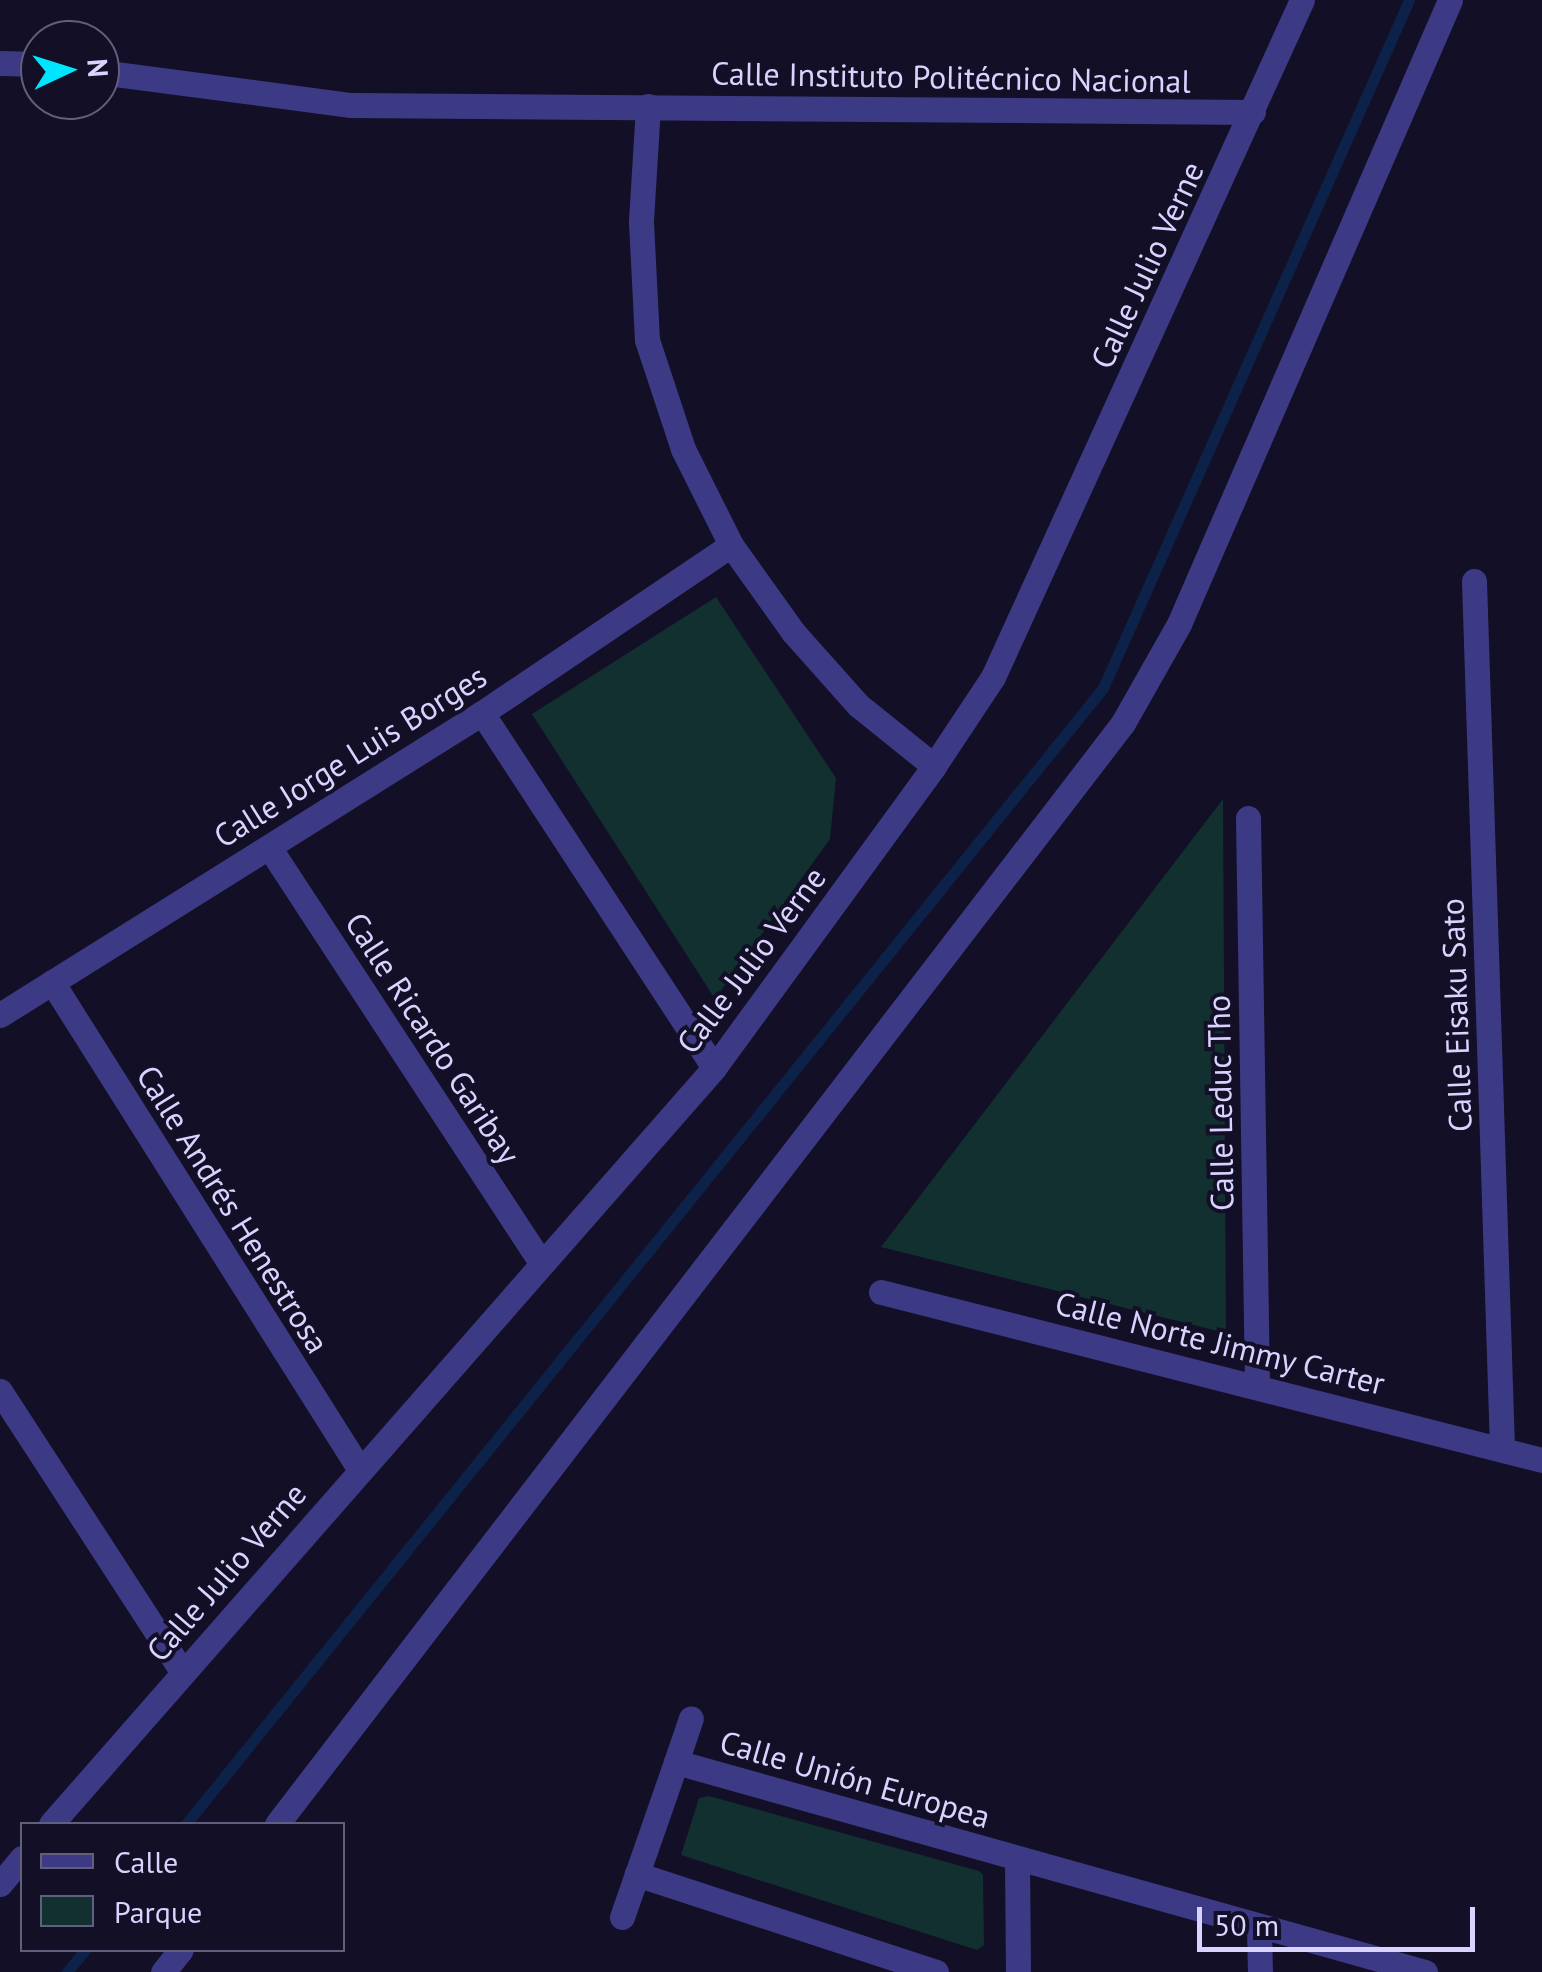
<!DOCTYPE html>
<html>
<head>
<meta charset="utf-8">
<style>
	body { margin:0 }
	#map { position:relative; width:1542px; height:1972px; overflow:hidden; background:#130f26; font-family:"PT Sans",sans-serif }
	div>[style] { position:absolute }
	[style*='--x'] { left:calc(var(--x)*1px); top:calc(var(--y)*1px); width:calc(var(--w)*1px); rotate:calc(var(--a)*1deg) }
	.green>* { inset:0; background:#12302f }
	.stream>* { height:11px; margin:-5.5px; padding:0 5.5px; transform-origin:5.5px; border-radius:5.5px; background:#0c2248 }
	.minor>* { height:25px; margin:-12.5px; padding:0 12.5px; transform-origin:12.5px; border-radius:12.5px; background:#3d3a85 }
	span { translate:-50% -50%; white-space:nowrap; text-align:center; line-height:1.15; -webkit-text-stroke:8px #130f26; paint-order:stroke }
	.street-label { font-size:32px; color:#d9d4ff }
	.legend { position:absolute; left:20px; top:1822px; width:325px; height:130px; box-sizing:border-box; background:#130f26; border:2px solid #625e7d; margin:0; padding:12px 18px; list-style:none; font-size:30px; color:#d9d4ff }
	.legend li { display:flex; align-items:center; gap:20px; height:50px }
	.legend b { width:50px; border:2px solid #625e7d }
	.north { position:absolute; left:20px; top:20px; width:100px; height:100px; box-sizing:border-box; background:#130f26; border:2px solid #625e7d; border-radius:50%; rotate:86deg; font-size:28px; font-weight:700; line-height:40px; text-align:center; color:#d9d4ff }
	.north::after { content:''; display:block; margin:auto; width:35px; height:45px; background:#00e5ff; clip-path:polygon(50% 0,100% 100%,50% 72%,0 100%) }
	.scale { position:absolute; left:1197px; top:1907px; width:278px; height:45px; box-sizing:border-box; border:5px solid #d9d4ff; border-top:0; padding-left:12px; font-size:30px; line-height:35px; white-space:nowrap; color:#d9d4ff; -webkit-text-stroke:8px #130f26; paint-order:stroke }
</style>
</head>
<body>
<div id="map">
	<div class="green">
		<div style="clip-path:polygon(716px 597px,836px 778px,830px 839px,715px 999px,532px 714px)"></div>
		<div style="clip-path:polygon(1223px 799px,1226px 1333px,881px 1247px)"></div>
		<div style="clip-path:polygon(709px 1796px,979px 1871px,983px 1875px,984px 1945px,977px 1950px,681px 1855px,699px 1798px)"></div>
	</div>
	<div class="stream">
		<div style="--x:186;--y:1824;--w:1460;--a:-51.09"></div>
		<div style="--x:1103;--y:688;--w:753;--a:-66.02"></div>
		<div style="--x:67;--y:1972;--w:28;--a:-51"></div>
	</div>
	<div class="minor">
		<div style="--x:0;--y:63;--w:40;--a:1.4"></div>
		<div style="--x:100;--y:72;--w:253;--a:7.5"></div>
		<div style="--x:351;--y:105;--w:902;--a:0.44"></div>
		<div style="--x:648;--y:106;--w:116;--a:93.5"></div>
		<div style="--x:641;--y:222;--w:118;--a:87.1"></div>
		<div style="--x:647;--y:340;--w:115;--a:71.7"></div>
		<div style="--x:683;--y:449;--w:107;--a:63.4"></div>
		<div style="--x:731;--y:545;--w:107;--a:54.5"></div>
		<div style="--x:793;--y:632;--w:98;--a:48.3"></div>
		<div style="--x:858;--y:705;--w:97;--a:38.8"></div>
		<div style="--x:1474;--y:581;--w:866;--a:88.15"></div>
		<div style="--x:482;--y:713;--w:424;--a:56.8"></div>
		<div style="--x:1248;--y:818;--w:568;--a:89.09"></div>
		<div style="--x:269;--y:847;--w:498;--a:56.8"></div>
		<div style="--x:52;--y:982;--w:577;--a:57.74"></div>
		<div style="--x:0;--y:1015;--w:569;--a:-32.07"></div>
		<div style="--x:482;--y:713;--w:300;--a:-34"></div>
		<div style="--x:881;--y:1292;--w:682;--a:14.26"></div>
		<div style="--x:0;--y:1391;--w:334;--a:57"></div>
		<div style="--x:676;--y:1762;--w:46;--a:-71.2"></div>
		<div style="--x:51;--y:1824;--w:1006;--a:-48.75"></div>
		<div style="--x:714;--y:1068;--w:374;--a:-53.9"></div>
		<div style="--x:934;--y:766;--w:107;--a:-56.5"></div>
		<div style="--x:993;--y:677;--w:744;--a:-65.47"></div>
		<div style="--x:277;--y:1824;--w:1388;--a:-52.46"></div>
		<div style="--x:1123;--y:723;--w:114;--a:-60.5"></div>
		<div style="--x:1179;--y:624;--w:680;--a:-66.52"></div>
		<div style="--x:1017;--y:1858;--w:114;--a:89.5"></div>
		<div style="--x:0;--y:1884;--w:34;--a:-50"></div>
		<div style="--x:622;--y:1917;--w:46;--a:-70.8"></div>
		<div style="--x:1259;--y:1928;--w:44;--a:88.7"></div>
		<div style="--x:163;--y:1972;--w:28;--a:-51"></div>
		<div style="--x:936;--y:1972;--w:315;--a:-161.9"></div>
		<div style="--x:637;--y:1874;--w:119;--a:-70.8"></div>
		<div style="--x:676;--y:1762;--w:778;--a:15.66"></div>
	</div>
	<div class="street-label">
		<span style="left:951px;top:77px;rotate:1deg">Calle Instituto Politécnico Nacional</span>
		<span style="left:1147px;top:265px;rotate:-65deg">Calle Julio Verne</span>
		<span style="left:350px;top:756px;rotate:-32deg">Calle Jorge Luis Borges</span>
		<span style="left:751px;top:960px;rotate:-53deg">Calle Julio Verne</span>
		<span style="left:1456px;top:1015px;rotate:-92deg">Calle Eisaku Sato</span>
		<span style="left:433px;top:1038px;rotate:57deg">Calle Ricardo Garibay</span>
		<span style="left:1220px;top:1103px;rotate:-91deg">Calle Leduc Tho</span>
		<span style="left:233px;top:1209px;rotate:58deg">Calle Andrés Henestrosa</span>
		<span style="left:1220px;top:1343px;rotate:14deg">Calle Norte Jimmy Carter</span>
		<span style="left:226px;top:1572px;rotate:-49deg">Calle Julio Verne</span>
		<span style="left:855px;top:1779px;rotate:16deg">Calle Unión Europea</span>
	</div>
	<ul class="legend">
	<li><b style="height:12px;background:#3d3a85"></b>Calle</li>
	<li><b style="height:28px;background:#12302f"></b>Parque</li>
	</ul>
	<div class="north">N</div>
	<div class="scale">50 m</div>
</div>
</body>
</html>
